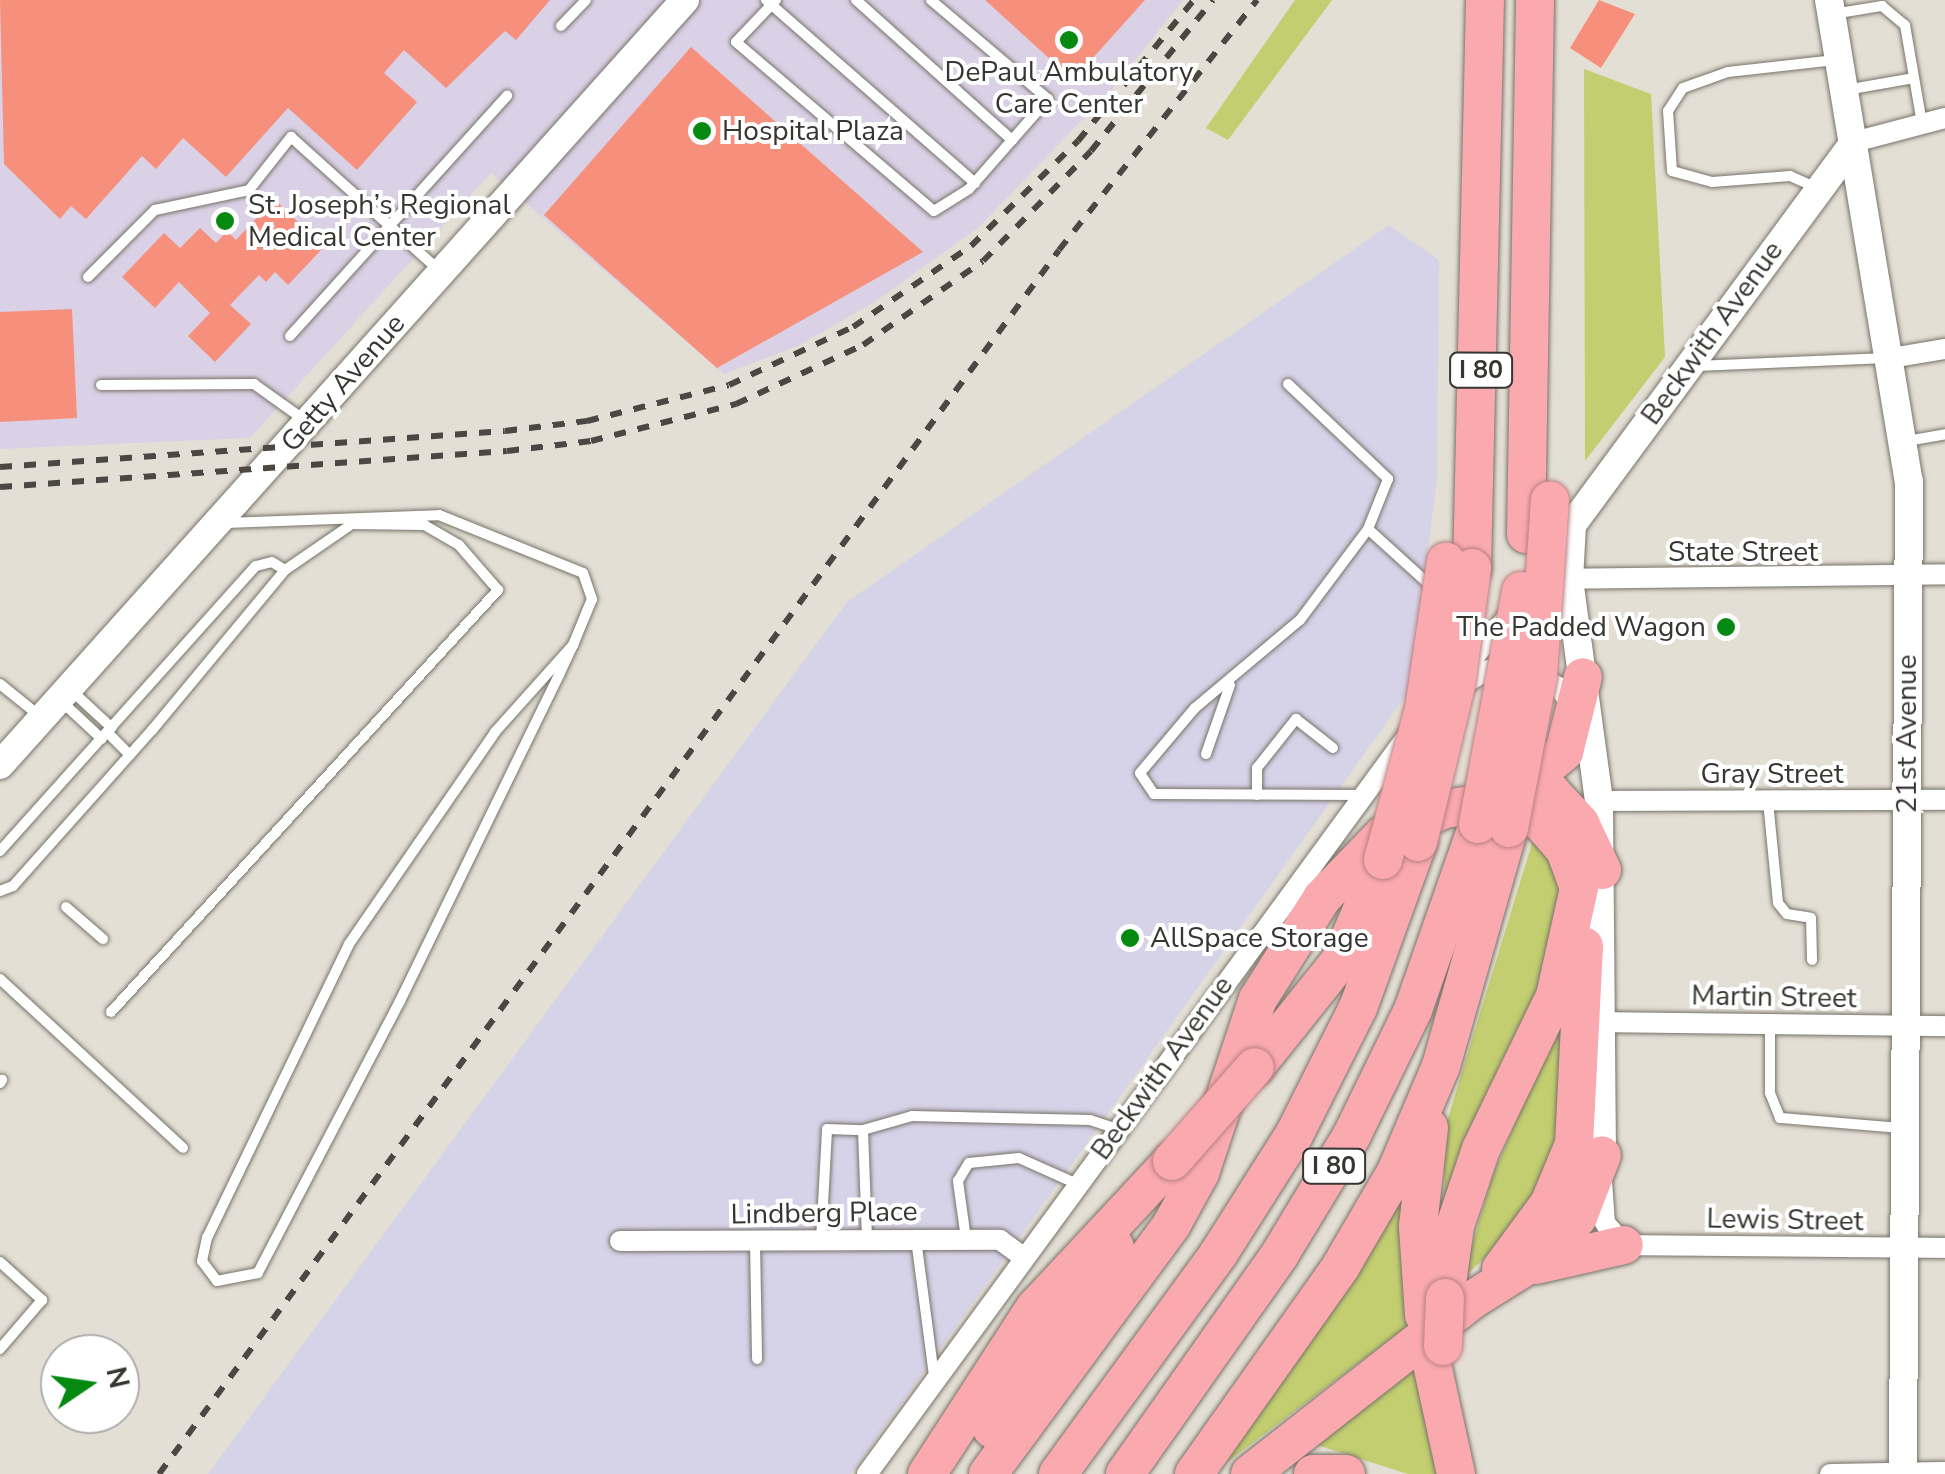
<!DOCTYPE html>
<html>
<head>
<meta charset="utf-8">
<style>
	body { margin:0 }
	#map { position:relative; width:1945px; height:1474px; overflow:hidden; background:#e4dfd4; font-family:"Nunito Sans",sans-serif }
	div>[style] { position:absolute }
	[style*='--x'] { left:calc(var(--x)*1px); top:calc(var(--y)*1px); width:calc(var(--w)*1px); rotate:calc(var(--a)*1deg) }
	.industrial>* { inset:0; background:#d6d2e8 }
	.medical>* { inset:0; background:#dad1e6 }
	.green>* { inset:0; background:#c2ce6f }
	.building>* { inset:0; background:#f6907c }
	.roads { filter:drop-shadow(0 0 2px #787369) drop-shadow(0 0 2px #787369) }
	.lane>* { height:10px; margin:-5px; padding:0 5px; transform-origin:5px; border-radius:5px; background:#fff }
	.street>* { height:20px; margin:-10px; padding:0 10px; transform-origin:10px; border-radius:10px; background:#fff }
	.secondary>* { height:28px; margin:-14px; padding:0 14px; transform-origin:14px; border-radius:14px; background:#fff }
	.highway>* { height:38px; margin:-19px; padding:0 19px; transform-origin:19px; border-radius:19px; background:#faa9af }
	.rail>* { height:6px; margin-top:-3px; transform-origin:0; background:repeating-linear-gradient(90deg,#4b4844 0 12px,transparent 0 24px) }
	.bridges { filter:drop-shadow(0 0 2px #b68083) drop-shadow(0 0 2px #b68083) }
	.highway-bridge>* { height:38px; margin:-19px; padding:0 19px; transform-origin:19px; border-radius:19px; background:#faa9af }
	.dots>* { width:28px; height:28px; translate:-50% -50%; box-sizing:border-box; border:5px solid #fff; border-radius:50% }
	span { translate:-50% -50%; white-space:nowrap; text-align:center; line-height:1.15; -webkit-text-stroke:8px #fff; paint-order:stroke }
	.shield-label span { padding:2px 8px; background:#fff; border:2px solid; border-radius:8px; -webkit-text-stroke-width:0 }
	.shield-label { font-size:25px; color:#373531; font-weight:700 }
	.poi-label { font-size:28px; color:#373531 }
	.left { translate:0 -50%; text-align:left }
	.right { translate:-100% -50%; text-align:right }
	.street-label { font-size:28px; color:#373531 }
	.north { position:absolute; left:40px; top:1334px; width:100px; height:100px; box-sizing:border-box; background:#fff; border:2px solid #afaead; border-radius:50%; rotate:77deg; font-size:28px; font-weight:700; line-height:40px; text-align:center; color:#373531 }
	.north::after { content:''; display:block; margin:auto; width:35px; height:45px; background:#068911; clip-path:polygon(50% 0,100% 100%,50% 72%,0 100%) }
</style>
</head>
<body>
<div id="map">
	<div class="industrial">
		<div style="clip-path:polygon(1389px 225px,1439px 260px,1437px 480px,1409px 691px,851px 1474px,208px 1474px,847px 602px)"></div>
	</div>
	<div class="medical">
		<div style="clip-path:polygon(0 0,1183px 0,1113px 88px,979px 227px,876px 301px,798px 346px,724px 374px,491px 173px,250px 438px,0 449px)"></div>
	</div>
	<div class="green">
		<div style="clip-path:polygon(1295px 0,1332px 0,1228px 140px,1206px 128px)"></div>
		<div style="clip-path:polygon(1584px 69px,1651px 94px,1665px 357px,1585px 461px)"></div>
		<div style="clip-path:polygon(1537px 827px,1572px 885px,1549px 982px,1445px 1233px,1444px 1131px)"></div>
		<div style="clip-path:polygon(1575px 984px,1566px 1155px,1533px 1213px,1462px 1279px,1493px 1175px)"></div>
		<div style="clip-path:polygon(1415px 1175px,1417px 1319px,1226px 1463px)"></div>
		<div style="clip-path:polygon(1418px 1364px,1443px 1474px,1408px 1474px,1317px 1445px)"></div>
	</div>
	<div class="building">
		<div style="clip-path:polygon(0 0,550px 0,516px 40px,505px 31px,446px 88px,404px 50px,384px 73px,417px 102px,357px 170px,288px 108px,226px 177px,183px 138px,156px 169px,142px 156px,86px 219px,71px 206px,60px 219px,4px 164px)"></div>
		<div style="clip-path:polygon(985px 0,1145px 0,1073px 80px)"></div>
		<div style="clip-path:polygon(1599px 0,1635px 14px,1601px 68px,1570px 48px)"></div>
		<div style="clip-path:polygon(691px 47px,923px 252px,717px 368px,544px 215px)"></div>
		<div style="clip-path:polygon(274px 199px,324px 247px,288px 285px,275px 272px,266px 282px,259px 275px,230px 305px,251px 324px,215px 362px,188px 336px,210px 313px,179px 282px,155px 308px,122px 277px,164px 233px,180px 248px,200px 228px,216px 243px,227px 231px,236px 240px)"></div>
		<div style="clip-path:polygon(72px 309px,77px 418px,0 422px,0 312px)"></div>
	</div>
	<div class="roads">
		<div class="lane">
			<div style="--x:766;--y:0;--w:278;--a:41.2"></div>
			<div style="--x:776;--y:0;--w:58;--a:133.6"></div>
			<div style="--x:736;--y:42;--w:260;--a:40.5"></div>
			<div style="--x:934;--y:211;--w:41;--a:-32.2"></div>
			<div style="--x:969;--y:189;--w:120;--a:-48.7"></div>
			<div style="--x:1048;--y:99;--w:153;--a:-139.8"></div>
			<div style="--x:856;--y:0;--w:210;--a:41.9"></div>
			<div style="--x:1833;--y:14;--w:50;--a:-9.3"></div>
			<div style="--x:1882;--y:6;--w:30;--a:40"></div>
			<div style="--x:1905;--y:25;--w:99;--a:80.2"></div>
			<div style="--x:561;--y:26;--w:36;--a:-46"></div>
			<div style="--x:1846;--y:90;--w:69;--a:-10"></div>
			<div style="--x:1817;--y:188;--w:30;--a:-156"></div>
			<div style="--x:1790;--y:176;--w:78;--a:175.6"></div>
			<div style="--x:1712;--y:182;--w:41;--a:-164.6"></div>
			<div style="--x:1672;--y:171;--w:60;--a:-93.8"></div>
			<div style="--x:1668;--y:111;--w:27;--a:-57"></div>
			<div style="--x:1683;--y:88;--w:48;--a:-19.6"></div>
			<div style="--x:1728;--y:72;--w:108;--a:-6.4"></div>
			<div style="--x:88;--y:277;--w:95;--a:-45"></div>
			<div style="--x:155;--y:210;--w:96;--a:-12"></div>
			<div style="--x:249;--y:190;--w:68;--a:-51.6"></div>
			<div style="--x:291;--y:137;--w:200;--a:42"></div>
			<div style="--x:290;--y:336;--w:324;--a:-47.9"></div>
			<div style="--x:1695;--y:366;--w:193;--a:-2.4"></div>
			<div style="--x:1288;--y:384;--w:138;--a:43.5"></div>
			<div style="--x:1388;--y:479;--w:54;--a:111.8"></div>
			<div style="--x:101;--y:385;--w:153;--a:-0.4"></div>
			<div style="--x:254;--y:384;--w:60;--a:35.5"></div>
			<div style="--x:1907;--y:441;--w:39;--a:-10"></div>
			<div style="--x:224;--y:523;--w:215;--a:-2.1"></div>
			<div style="--x:439;--y:515;--w:155;--a:21.9"></div>
			<div style="--x:583;--y:573;--w:28;--a:71"></div>
			<div style="--x:592;--y:599;--w:50;--a:112.4"></div>
			<div style="--x:573;--y:645;--w:33;--a:115"></div>
			<div style="--x:559;--y:675;--w:363;--a:116"></div>
			<div style="--x:400;--y:1001;--w:307;--a:117.6"></div>
			<div style="--x:258;--y:1273;--w:42;--a:169"></div>
			<div style="--x:217;--y:1281;--w:25;--a:-127"></div>
			<div style="--x:202;--y:1261;--w:24;--a:-78"></div>
			<div style="--x:207;--y:1238;--w:326;--a:-64.2"></div>
			<div style="--x:349;--y:944;--w:257;--a:-55.4"></div>
			<div style="--x:495;--y:732;--w:117;--a:-48.1"></div>
			<div style="--x:0;--y:684;--w:54;--a:39"></div>
			<div style="--x:72;--y:691;--w:54;--a:42.8"></div>
			<div style="--x:60;--y:700;--w:57;--a:42.9"></div>
			<div style="--x:108;--y:733;--w:31;--a:45"></div>
			<div style="--x:1206;--y:754;--w:73;--a:-70.8"></div>
			<div style="--x:1257;--y:795;--w:27;--a:-90"></div>
			<div style="--x:1257;--y:768;--w:63;--a:-51.5"></div>
			<div style="--x:1296;--y:719;--w:47;--a:38.1"></div>
			<div style="--x:1362;--y:795;--w:208;--a:-179.7"></div>
			<div style="--x:1154;--y:794;--w:25;--a:-124"></div>
			<div style="--x:1140;--y:773;--w:85;--a:-49.8"></div>
			<div style="--x:1195;--y:708;--w:137;--a:-40"></div>
			<div style="--x:1300;--y:620;--w:114;--a:-53.2"></div>
			<div style="--x:1368;--y:529;--w:86;--a:42.2"></div>
			<div style="--x:1768;--y:801;--w:102;--a:84.4"></div>
			<div style="--x:1778;--y:903;--w:14;--a:51"></div>
			<div style="--x:1787;--y:914;--w:24;--a:9"></div>
			<div style="--x:1811;--y:918;--w:42;--a:88.6"></div>
			<div style="--x:0;--y:851;--w:383;--a:-48.1"></div>
			<div style="--x:256;--y:566;--w:16;--a:-14"></div>
			<div style="--x:272;--y:562;--w:15;--a:32"></div>
			<div style="--x:285;--y:570;--w:208;--a:129.7"></div>
			<div style="--x:152;--y:730;--w:209;--a:131.7"></div>
			<div style="--x:13;--y:886;--w:14;--a:159"></div>
			<div style="--x:66;--y:907;--w:49;--a:40.9"></div>
			<div style="--x:0;--y:979;--w:249;--a:42.7"></div>
			<div style="--x:111;--y:1012;--w:573;--a:-47.48"></div>
			<div style="--x:498;--y:590;--w:60;--a:-130.9"></div>
			<div style="--x:459;--y:545;--w:39;--a:-150"></div>
			<div style="--x:425;--y:525;--w:73;--a:-179.2"></div>
			<div style="--x:352;--y:524;--w:81;--a:145.5"></div>
			<div style="--x:1770;--y:1024;--w:69;--a:90"></div>
			<div style="--x:1770;--y:1093;--w:27;--a:68"></div>
			<div style="--x:1780;--y:1118;--w:122;--a:4.7"></div>
			<div style="--x:0;--y:1083;--w:4;--a:-56"></div>
			<div style="--x:863;--y:1130;--w:51;--a:-15.9"></div>
			<div style="--x:912;--y:1116;--w:178;--a:1.3"></div>
			<div style="--x:1090;--y:1120;--w:28;--a:18"></div>
			<div style="--x:916;--y:1239;--w:138;--a:82.5"></div>
			<div style="--x:966;--y:1239;--w:59;--a:-97.9"></div>
			<div style="--x:958;--y:1181;--w:21;--a:-59"></div>
			<div style="--x:969;--y:1163;--w:50;--a:-5.7"></div>
			<div style="--x:1019;--y:1158;--w:64;--a:24.1"></div>
			<div style="--x:821;--y:1241;--w:112;--a:-86.9"></div>
			<div style="--x:827;--y:1129;--w:36;--a:2"></div>
			<div style="--x:863;--y:1130;--w:110;--a:87.9"></div>
			<div style="--x:755;--y:1242;--w:117;--a:89"></div>
			<div style="--x:0;--y:1262;--w:57;--a:42.1"></div>
			<div style="--x:42;--y:1300;--w:65;--a:130.6"></div>
		</div>
		<div class="street">
			<div style="--x:1854;--y:142;--w:94;--a:-14.8"></div>
			<div style="--x:1891;--y:358;--w:55;--a:-9.5"></div>
			<div style="--x:1557;--y:579;--w:388;--a:-0.7"></div>
			<div style="--x:1462;--y:671;--w:76;--a:-49.8"></div>
			<div style="--x:1453;--y:690;--w:40;--a:-29.7"></div>
			<div style="--x:1488;--y:670;--w:36;--a:-5"></div>
			<div style="--x:1524;--y:667;--w:42;--a:30.3"></div>
			<div style="--x:1560;--y:688;--w:28;--a:58"></div>
			<div style="--x:1599;--y:801;--w:346;--a:-0.2"></div>
			<div style="--x:1602;--y:1022;--w:343;--a:0.7"></div>
			<div style="--x:1602;--y:1182;--w:41;--a:85.8"></div>
			<div style="--x:1605;--y:1223;--w:29;--a:49"></div>
			<div style="--x:1624;--y:1245;--w:321;--a:0.5"></div>
			<div style="--x:620;--y:1241;--w:380;--a:-0.2"></div>
			<div style="--x:1000;--y:1240;--w:29;--a:36"></div>
			<div style="--x:867;--y:1474;--w:916;--a:-53.79"></div>
			<div style="--x:1830;--y:1474;--w:115;--a:-1"></div>
		</div>
		<div class="secondary">
			<div style="--x:1829;--y:0;--w:488;--a:80.6"></div>
			<div style="--x:1909;--y:481;--w:993;--a:90.35"></div>
			<div style="--x:0;--y:765;--w:1027;--a:-48.16"></div>
			<div style="--x:1602;--y:1155;--w:354;--a:-90.5"></div>
			<div style="--x:1599;--y:801;--w:223;--a:-97.7"></div>
			<div style="--x:1569;--y:580;--w:55;--a:-86.9"></div>
			<div style="--x:1572;--y:525;--w:476;--a:-53.6"></div>
		</div>
		<div class="highway">
			<div style="--x:1526;--y:534;--w:534;--a:-89.03"></div>
			<div style="--x:1472;--y:568;--w:568;--a:-88.69"></div>
			<div style="--x:1488;--y:782;--w:64;--a:9"></div>
			<div style="--x:1551;--y:792;--w:42;--a:46.9"></div>
			<div style="--x:1580;--y:823;--w:52;--a:64.9"></div>
			<div style="--x:1526;--y:784;--w:50;--a:-40.1"></div>
			<div style="--x:1564;--y:752;--w:77;--a:-75.8"></div>
			<div style="--x:1255;--y:1067;--w:136;--a:-51.3"></div>
			<div style="--x:1340;--y:961;--w:110;--a:-66.9"></div>
			<div style="--x:1536;--y:1265;--w:90;--a:-12.8"></div>
			<div style="--x:1501;--y:1269;--w:81;--a:-53.6"></div>
			<div style="--x:1549;--y:1204;--w:65;--a:-67.4"></div>
			<div style="--x:1574;--y:1144;--w:198;--a:-87.1"></div>
			<div style="--x:1424;--y:1315;--w:89;--a:-93.9"></div>
			<div style="--x:1418;--y:1226;--w:99;--a:-83.6"></div>
			<div style="--x:1430;--y:1355;--w:122;--a:77.7"></div>
			<div style="--x:992;--y:1429;--w:220;--a:-56.1"></div>
			<div style="--x:927;--y:1474;--w:198;--a:-57"></div>
			<div style="--x:1035;--y:1308;--w:201;--a:-47"></div>
			<div style="--x:988;--y:1474;--w:310;--a:-53.6"></div>
			<div style="--x:1172;--y:1224;--w:58;--a:-61.2"></div>
			<div style="--x:1200;--y:1173;--w:183;--a:-71.6"></div>
			<div style="--x:1258;--y:999;--w:120;--a:-57.6"></div>
			<div style="--x:1322;--y:898;--w:86;--a:-45.9"></div>
			<div style="--x:1382;--y:836;--w:69;--a:-23.2"></div>
			<div style="--x:1445;--y:809;--w:37;--a:-9"></div>
			<div style="--x:1482;--y:803;--w:59;--a:16.6"></div>
			<div style="--x:1539;--y:820;--w:40;--a:49"></div>
			<div style="--x:1565;--y:850;--w:40;--a:69.8"></div>
			<div style="--x:1579;--y:888;--w:111;--a:102.5"></div>
			<div style="--x:1555;--y:996;--w:170;--a:115.8"></div>
			<div style="--x:1481;--y:1149;--w:81;--a:108.7"></div>
			<div style="--x:1455;--y:1226;--w:73;--a:97.9"></div>
			<div style="--x:1058;--y:1474;--w:273;--a:-53.9"></div>
			<div style="--x:1219;--y:1253;--w:140;--a:-57.6"></div>
			<div style="--x:1294;--y:1135;--w:142;--a:-63.3"></div>
			<div style="--x:1358;--y:1008;--w:177;--a:-70.1"></div>
			<div style="--x:1125;--y:1474;--w:269;--a:-54.8"></div>
			<div style="--x:1280;--y:1254;--w:139;--a:-58.8"></div>
			<div style="--x:1352;--y:1135;--w:139;--a:-64"></div>
			<div style="--x:1413;--y:1010;--w:197;--a:-70.7"></div>
			<div style="--x:1194;--y:1474;--w:255;--a:-54.7"></div>
			<div style="--x:1341;--y:1266;--w:109;--a:-59.7"></div>
			<div style="--x:1396;--y:1172;--w:115;--a:-67"></div>
			<div style="--x:1441;--y:1066;--w:248;--a:-74.1"></div>
			<div style="--x:1250;--y:1474;--w:282;--a:-38.1"></div>
			<div style="--x:1472;--y:1300;--w:85;--a:-32"></div>
			<div style="--x:1544;--y:1255;--w:51;--a:-48.2"></div>
			<div style="--x:1578;--y:1217;--w:66;--a:-68.8"></div>
			<div style="--x:1313;--y:1474;--w:33;--a:0"></div>
		</div>
	</div>
	<div class="rail">
		<div style="--x:0;--y:467;--w:506;--a:-4.08"></div>
		<div style="--x:505;--y:431;--w:83;--a:-7"></div>
		<div style="--x:587;--y:421;--w:146;--a:-14.2"></div>
		<div style="--x:729;--y:385;--w:137;--a:-25.1"></div>
		<div style="--x:853;--y:327;--w:143;--a:-34.5"></div>
		<div style="--x:971;--y:246;--w:150;--a:-44.5"></div>
		<div style="--x:1078;--y:141;--w:183;--a:-50.6"></div>
		<div style="--x:0;--y:487;--w:508;--a:-4.06"></div>
		<div style="--x:507;--y:451;--w:85;--a:-6.8"></div>
		<div style="--x:591;--y:441;--w:150;--a:-14.3"></div>
		<div style="--x:736;--y:404;--w:140;--a:-24.9"></div>
		<div style="--x:863;--y:345;--w:146;--a:-35"></div>
		<div style="--x:983;--y:261;--w:154;--a:-45.5"></div>
		<div style="--x:1091;--y:151;--w:194;--a:-51.1"></div>
		<div style="--x:159;--y:1474;--w:1519;--a:-53.67"></div>
		<div style="--x:1059;--y:250;--w:319;--a:-51.6"></div>
	</div>
	<div class="bridges">
		<div class="highway-bridge">
			<div style="--x:1478;--y:824;--w:237;--a:-79.5"></div>
			<div style="--x:1509;--y:828;--w:155;--a:-79.2"></div>
			<div style="--x:1538;--y:676;--w:176;--a:-86.1"></div>
			<div style="--x:1418;--y:842;--w:162;--a:-76.4"></div>
			<div style="--x:1456;--y:685;--w:118;--a:-82.2"></div>
			<div style="--x:1383;--y:860;--w:156;--a:-74.8"></div>
			<div style="--x:1424;--y:709;--w:149;--a:-81.5"></div>
			<div style="--x:1172;--y:1161;--w:125;--a:-48.6"></div>
			<div style="--x:1443;--y:1346;--w:48;--a:-87.6"></div>
		</div>
	</div>
	<div class="dots">
		<div style="left:1069px;top:40px;background:#068911"></div>
		<div style="left:702px;top:131px;background:#068911"></div>
		<div style="left:225px;top:221px;background:#068911"></div>
		<div style="left:1726px;top:627px;background:#068911"></div>
		<div style="left:1130px;top:938px;background:#068911"></div>
	</div>
	<div class="shield-label">
		<span style="left:1481px;top:370px">I 80</span>
		<span style="left:1334px;top:1166px">I 80</span>
	</div>
	<div class="poi-label">
		<span style="left:1069px;top:88px">DePaul Ambulatory<br>Care Center</span>
		<span class="left" style="left:722px;top:131px">Hospital Plaza</span>
		<span class="left" style="left:248px;top:221px">St. Joseph’s Regional<br>Medical Center</span>
		<span class="right" style="left:1706px;top:627px">The Padded Wagon</span>
		<span class="left" style="left:1150px;top:938px">AllSpace Storage</span>
	</div>
	<div class="street-label">
		<span style="left:1712px;top:333px;rotate:-54deg">Beckwith Avenue</span>
		<span style="left:343px;top:383px;rotate:-49deg">Getty Avenue</span>
		<span style="left:1743px;top:552px">State Street</span>
		<span style="left:1907px;top:734px;rotate:-90deg">21st Avenue</span>
		<span style="left:1772px;top:774px">Gray Street</span>
		<span style="left:1774px;top:997px;rotate:1deg">Martin Street</span>
		<span style="left:1162px;top:1068px;rotate:-54deg">Beckwith Avenue</span>
		<span style="left:824px;top:1213px;rotate:-1deg">Lindberg Place</span>
		<span style="left:1785px;top:1220px;rotate:1deg">Lewis Street</span>
	</div>
	<div class="north">N</div>
</div>
</body>
</html>
